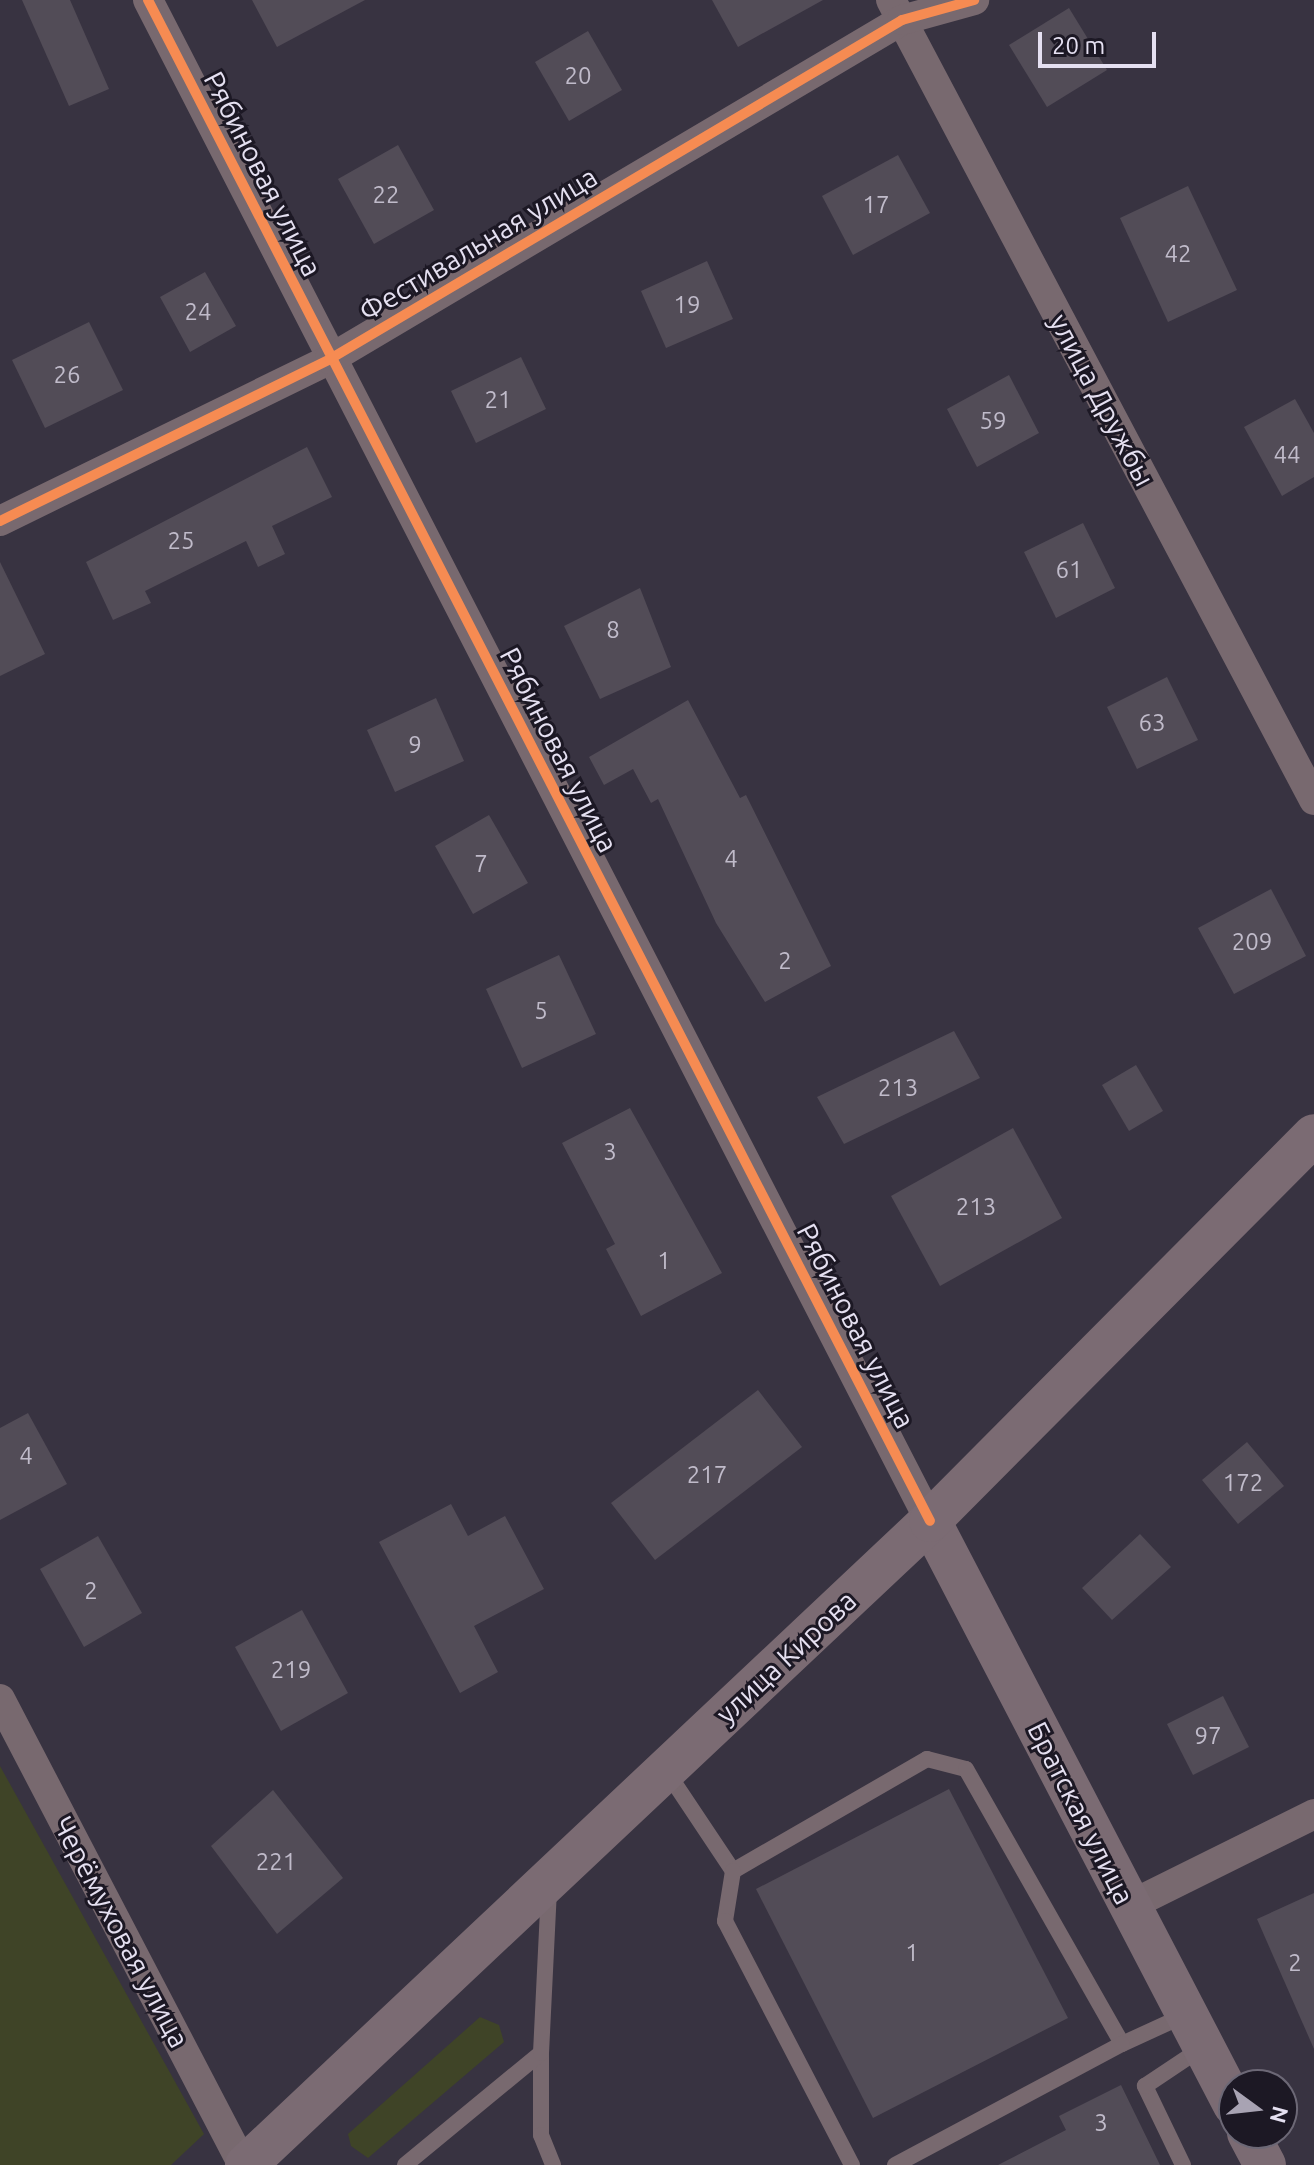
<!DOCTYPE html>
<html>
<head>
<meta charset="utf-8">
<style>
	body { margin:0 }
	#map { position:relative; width:1314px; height:2165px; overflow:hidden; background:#383341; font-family:Ubuntu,sans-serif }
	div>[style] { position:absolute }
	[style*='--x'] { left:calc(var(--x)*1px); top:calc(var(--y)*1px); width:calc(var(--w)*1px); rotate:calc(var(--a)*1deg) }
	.green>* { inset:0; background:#3f4427 }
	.building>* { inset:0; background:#524c57 }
	.lane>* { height:16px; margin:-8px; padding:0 8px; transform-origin:8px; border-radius:8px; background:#78696f }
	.street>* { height:30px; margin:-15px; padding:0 15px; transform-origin:15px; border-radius:15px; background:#78696f }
	.secondary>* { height:42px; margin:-21px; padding:0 21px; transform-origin:21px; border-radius:21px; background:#7b6b73 }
	.cycleway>* { height:10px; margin:-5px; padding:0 5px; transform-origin:5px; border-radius:5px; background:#f68b52 }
	span { translate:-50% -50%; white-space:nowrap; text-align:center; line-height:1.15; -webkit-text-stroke:6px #1c1824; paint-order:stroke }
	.number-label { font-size:24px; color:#c0bbca }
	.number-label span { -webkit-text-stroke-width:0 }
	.street-label { font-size:28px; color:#e5e0f1 }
	.north { position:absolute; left:1218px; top:2069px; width:80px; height:80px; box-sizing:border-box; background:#1c1824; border:2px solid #6c6876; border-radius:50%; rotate:105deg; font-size:22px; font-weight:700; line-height:32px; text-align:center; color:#e5e0f1 }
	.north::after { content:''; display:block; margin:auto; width:28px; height:36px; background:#a8a3b3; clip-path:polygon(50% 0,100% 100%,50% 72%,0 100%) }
	.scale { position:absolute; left:1038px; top:32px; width:118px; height:36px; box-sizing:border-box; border:4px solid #e5e0f1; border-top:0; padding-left:10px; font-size:24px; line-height:28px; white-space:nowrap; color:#e5e0f1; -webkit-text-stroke:6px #1c1824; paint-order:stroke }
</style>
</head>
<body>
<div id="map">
	<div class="green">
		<div style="clip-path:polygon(0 1766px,204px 2134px,171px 2165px,0 2165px)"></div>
		<div style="clip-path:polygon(480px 2017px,499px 2025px,504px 2042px,368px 2158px,351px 2146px,348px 2134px)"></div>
	</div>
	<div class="building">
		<div style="clip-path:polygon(22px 0,70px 0,109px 89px,69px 106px)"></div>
		<div style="clip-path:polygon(252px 0,365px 0,277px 47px)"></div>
		<div style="clip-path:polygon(712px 0,823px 0,738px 47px)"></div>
		<div style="clip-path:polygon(1069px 8px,1107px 70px,1047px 107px,1009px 45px)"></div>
		<div style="clip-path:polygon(588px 31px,622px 90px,569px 121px,535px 62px)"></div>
		<div style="clip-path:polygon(398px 145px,434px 210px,374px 244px,338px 179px)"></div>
		<div style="clip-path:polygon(898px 155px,930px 213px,853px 255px,822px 196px)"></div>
		<div style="clip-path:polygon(1188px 186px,1237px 290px,1168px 322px,1120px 218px)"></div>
		<div style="clip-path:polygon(707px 261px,733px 319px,666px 348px,641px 291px)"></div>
		<div style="clip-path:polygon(205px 272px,236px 326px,190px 352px,160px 297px)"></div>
		<div style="clip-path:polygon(89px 322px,123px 390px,45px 428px,12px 360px)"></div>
		<div style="clip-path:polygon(521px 357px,546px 409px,476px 443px,451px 391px)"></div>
		<div style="clip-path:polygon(1009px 375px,1039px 433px,977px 467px,947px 409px)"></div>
		<div style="clip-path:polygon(1295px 399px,1314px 433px,1314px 477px,1282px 496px,1244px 427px)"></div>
		<div style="clip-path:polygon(307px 447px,332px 497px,272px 526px,285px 554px,258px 567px,246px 541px,145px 591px,151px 603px,113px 620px,86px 562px)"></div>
		<div style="clip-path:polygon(1083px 523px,1115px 588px,1056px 618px,1024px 552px)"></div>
		<div style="clip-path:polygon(0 562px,45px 654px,0 676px)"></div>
		<div style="clip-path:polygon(640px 588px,671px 667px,600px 699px,564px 626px)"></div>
		<div style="clip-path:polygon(1167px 677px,1198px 740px,1137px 769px,1107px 707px)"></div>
		<div style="clip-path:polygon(436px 698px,464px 761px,395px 792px,367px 730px)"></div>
		<div style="clip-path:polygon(688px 700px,740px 798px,746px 795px,831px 966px,765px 1002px,716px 923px,658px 799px,651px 803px,633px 769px,604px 785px,589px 757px)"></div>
		<div style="clip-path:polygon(489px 815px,528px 883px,473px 914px,435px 846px)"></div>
		<div style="clip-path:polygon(1271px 889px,1306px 956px,1234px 994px,1198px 928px)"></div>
		<div style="clip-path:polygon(559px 955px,596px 1034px,522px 1068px,486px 989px)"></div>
		<div style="clip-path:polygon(954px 1031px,980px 1078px,844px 1144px,817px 1097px)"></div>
		<div style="clip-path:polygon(1136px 1065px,1163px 1111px,1129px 1131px,1102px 1085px)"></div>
		<div style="clip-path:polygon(630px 1108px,722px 1273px,641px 1316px,606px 1249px,615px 1244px,562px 1143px)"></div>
		<div style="clip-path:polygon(1013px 1128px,1062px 1218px,940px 1286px,891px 1196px)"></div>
		<div style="clip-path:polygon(758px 1390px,802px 1447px,655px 1560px,611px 1503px)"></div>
		<div style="clip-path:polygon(28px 1413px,67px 1484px,0 1520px,0 1428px)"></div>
		<div style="clip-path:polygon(1247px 1442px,1284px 1486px,1238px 1524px,1202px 1480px)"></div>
		<div style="clip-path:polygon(451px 1504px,468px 1536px,505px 1516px,544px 1589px,474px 1626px,498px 1672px,460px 1693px,379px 1542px)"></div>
		<div style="clip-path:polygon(1140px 1534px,1171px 1567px,1112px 1620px,1082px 1588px)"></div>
		<div style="clip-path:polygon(98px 1536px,142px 1613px,84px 1647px,40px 1569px)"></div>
		<div style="clip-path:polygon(302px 1610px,348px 1693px,281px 1731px,235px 1647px)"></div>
		<div style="clip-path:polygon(1223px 1696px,1249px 1747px,1193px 1775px,1167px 1724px)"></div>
		<div style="clip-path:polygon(949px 1789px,1068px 2018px,873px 2118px,756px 1889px)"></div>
		<div style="clip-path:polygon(273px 1790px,343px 1878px,277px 1934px,211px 1846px)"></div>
		<div style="clip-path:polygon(1314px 1893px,1314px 2049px,1257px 1919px)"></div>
		<div style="clip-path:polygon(1121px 2085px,1160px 2165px,998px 2165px,1066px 2130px,1059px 2116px)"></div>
	</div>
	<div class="lane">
		<div style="--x:667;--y:1772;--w:119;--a:56.3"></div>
		<div style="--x:733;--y:1871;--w:224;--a:-30"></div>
		<div style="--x:927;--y:1759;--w:40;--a:14.4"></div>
		<div style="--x:966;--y:1769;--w:316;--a:60.4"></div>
		<div style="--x:1122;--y:2044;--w:69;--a:-24.7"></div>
		<div style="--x:733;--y:1871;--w:51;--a:99.1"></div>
		<div style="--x:725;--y:1921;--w:275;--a:62.5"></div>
		<div style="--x:541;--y:2053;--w:82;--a:90"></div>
		<div style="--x:541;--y:2135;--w:32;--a:68"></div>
		<div style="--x:405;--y:2165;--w:176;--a:-39.5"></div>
		<div style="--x:541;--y:2053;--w:163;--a:-87.2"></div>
		<div style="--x:895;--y:2165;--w:257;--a:-28.1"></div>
		<div style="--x:1183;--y:2165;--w:88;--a:-115.7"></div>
		<div style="--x:1145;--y:2086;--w:69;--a:-33.7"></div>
	</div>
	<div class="street">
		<div style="--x:148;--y:0;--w:1710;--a:62.79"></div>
		<div style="--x:891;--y:0;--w:905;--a:62.13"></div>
		<div style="--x:0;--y:521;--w:368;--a:-26.1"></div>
		<div style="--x:330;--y:359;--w:665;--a:-30.65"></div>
		<div style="--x:902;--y:20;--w:75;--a:-15.5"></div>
		<div style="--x:0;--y:1699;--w:526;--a:62.46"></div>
		<div style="--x:1129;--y:1906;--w:207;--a:-26.4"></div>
	</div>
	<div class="secondary">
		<div style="--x:930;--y:1521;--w:658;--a:62.5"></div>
		<div style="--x:1248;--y:2133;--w:36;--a:62"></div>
		<div style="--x:246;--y:2165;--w:939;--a:-43.27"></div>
		<div style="--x:930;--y:1521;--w:544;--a:-45.15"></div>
	</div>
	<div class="cycleway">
		<div style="--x:148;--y:0;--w:1710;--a:62.79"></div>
		<div style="--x:0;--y:521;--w:368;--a:-26.1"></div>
		<div style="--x:330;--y:359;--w:665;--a:-30.65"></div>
		<div style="--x:902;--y:20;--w:75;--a:-15.5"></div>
	</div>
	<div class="number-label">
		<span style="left:578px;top:76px">20</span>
		<span style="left:386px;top:195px">22</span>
		<span style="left:876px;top:205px">17</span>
		<span style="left:1178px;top:254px">42</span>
		<span style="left:687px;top:305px">19</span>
		<span style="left:198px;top:312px">24</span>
		<span style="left:67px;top:375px">26</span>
		<span style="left:498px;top:400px">21</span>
		<span style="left:993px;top:421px">59</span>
		<span style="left:1287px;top:455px">44</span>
		<span style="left:181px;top:541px">25</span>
		<span style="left:1069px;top:570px">61</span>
		<span style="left:613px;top:630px">8</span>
		<span style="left:1152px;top:723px">63</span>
		<span style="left:415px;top:745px">9</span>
		<span style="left:731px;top:859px">4</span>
		<span style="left:481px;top:864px">7</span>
		<span style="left:1252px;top:942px">209</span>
		<span style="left:785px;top:961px">2</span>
		<span style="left:541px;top:1011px">5</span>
		<span style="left:898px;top:1088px">213</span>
		<span style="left:610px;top:1152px">3</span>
		<span style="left:976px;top:1207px">213</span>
		<span style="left:664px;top:1261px">1</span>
		<span style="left:26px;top:1456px">4</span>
		<span style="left:707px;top:1475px">217</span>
		<span style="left:1243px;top:1483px">172</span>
		<span style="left:91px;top:1591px">2</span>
		<span style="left:291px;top:1670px">219</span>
		<span style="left:1208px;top:1736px">97</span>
		<span style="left:276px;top:1862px">221</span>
		<span style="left:912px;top:1953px">1</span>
		<span style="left:1295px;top:1963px">2</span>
		<span style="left:1101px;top:2123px">3</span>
	</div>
	<div class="street-label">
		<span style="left:263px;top:174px;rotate:63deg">Рябиновая улица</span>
		<span style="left:478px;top:244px;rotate:-31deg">Фестивальная улица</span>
		<span style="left:1102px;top:400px;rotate:62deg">улица Дружбы</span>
		<span style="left:559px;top:750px;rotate:63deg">Рябиновая улица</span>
		<span style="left:856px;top:1326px;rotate:63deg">Рябиновая улица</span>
		<span style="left:786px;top:1657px;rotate:-43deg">улица Кирова</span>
		<span style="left:1081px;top:1813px;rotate:63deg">Братская улица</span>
		<span style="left:121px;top:1932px;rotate:62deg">Черёмуховая улица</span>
	</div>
	<div class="north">N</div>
	<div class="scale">20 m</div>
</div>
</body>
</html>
